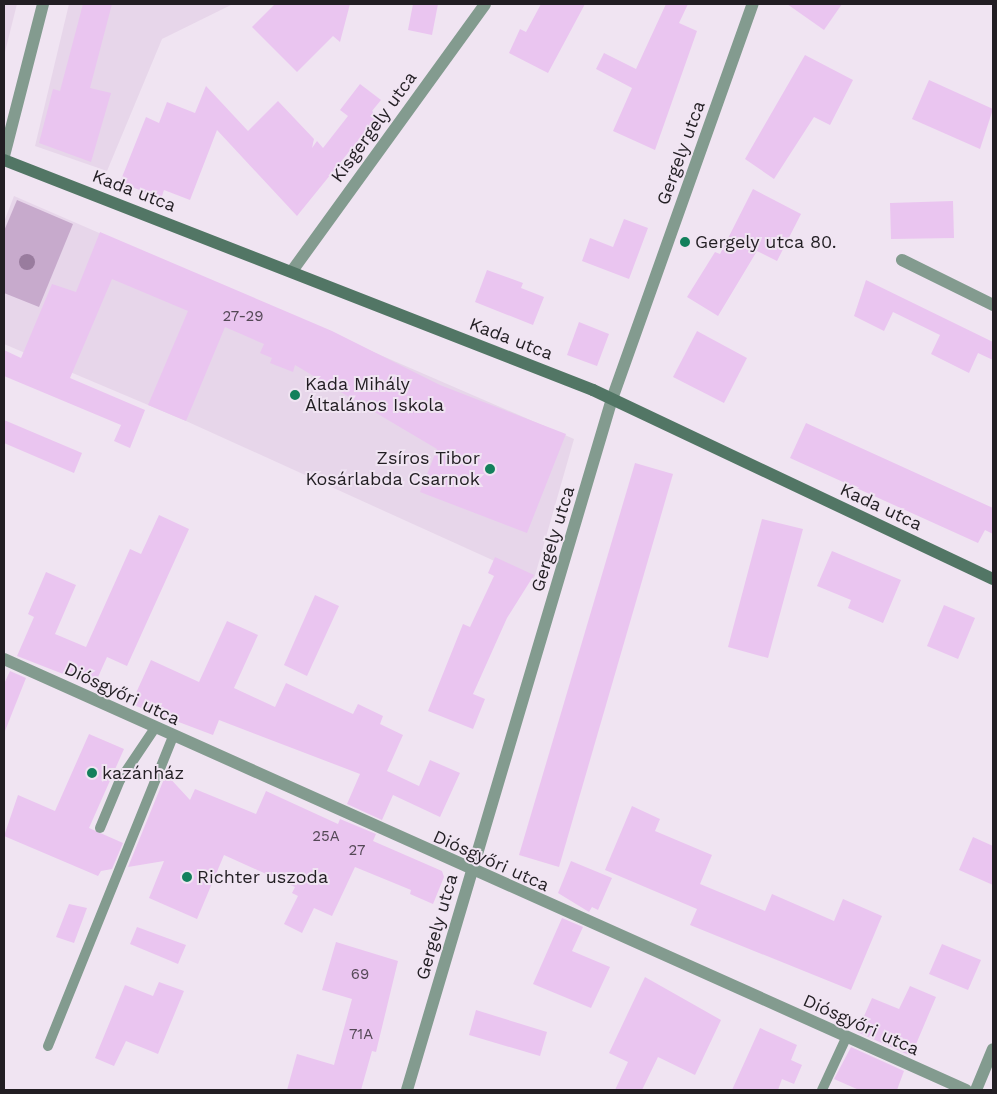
<!DOCTYPE html>
<html>
<head>
<meta charset="utf-8">
<style>
	body { margin:0 }
	#map { position:relative; width:997px; height:1094px; overflow:hidden; background:#f0e4f2; font-family:"Work Sans",sans-serif }
	div>[style] { position:absolute }
	[style*='--x'] { left:calc(var(--x)*1px); top:calc(var(--y)*1px); width:calc(var(--w)*1px); rotate:calc(var(--a)*1deg) }
	.built>* { inset:0; background:#e7d6ea }
	.green>* { inset:0; background:#c7aacc }
	.building>* { inset:0; background:#eac5f0 }
	.lane>* { height:10px; margin:-5px; padding:0 5px; transform-origin:5px; border-radius:5px; background:#839b8f }
	.street>* { height:12px; margin:-6px; padding:0 6px; transform-origin:6px; border-radius:6px; background:#839b8f }
	.secondary>* { height:12px; margin:-6px; padding:0 6px; transform-origin:6px; border-radius:6px; background:#527665 }
	.trees>* { width:16px; height:16px; margin:-8px; border-radius:50%; background:#997c9e }
	.dots>* { width:14px; height:14px; translate:-50% -50%; box-sizing:border-box; border:2px solid #f0e4f2; border-radius:50% }
	span { translate:-50% -50%; white-space:nowrap; text-align:center; line-height:1.15; -webkit-text-stroke:4px #f0e4f2; paint-order:stroke }
	.number-label { font-size:15px; color:#544856 }
	.number-label span { -webkit-text-stroke-width:0 }
	.street-label { font-size:18px; color:#221e23 }
	.poi-label { font-size:18px; color:#221e23 }
	.left { translate:0 -50%; text-align:left }
	.right { translate:-100% -50%; text-align:right }
	.frame { position:absolute; inset:0; border:5px solid #221e23; pointer-events:none }
</style>
</head>
<body>
<div id="map">
	<div class="built">
		<div style="clip-path:polygon(4px 4px,17px 4px,4px 56px)"></div>
		<div style="clip-path:polygon(69px 4px,233px 4px,162px 39px,107px 171px,35px 146px)"></div>
		<div style="clip-path:polygon(14px 196px,574px 439px,534px 579px,186px 421px,4px 344px,4px 222px)"></div>
	</div>
	<div class="green">
		<div style="clip-path:polygon(17px 200px,73px 224px,39px 307px,4px 293px,4px 231px)"></div>
	</div>
	<div class="building">
		<div style="clip-path:polygon(83px 4px,112px 4px,90px 88px,111px 93px,91px 162px,39px 143px,53px 89px,60px 91px)"></div>
		<div style="clip-path:polygon(275px 4px,350px 4px,340px 42px,333px 36px,297px 72px,252px 27px)"></div>
		<div style="clip-path:polygon(413px 4px,438px 4px,432px 35px,408px 30px)"></div>
		<div style="clip-path:polygon(541px 4px,585px 4px,548px 73px,509px 53px,520px 29px,526px 32px)"></div>
		<div style="clip-path:polygon(666px 4px,688px 4px,679px 23px,697px 31px,655px 150px,613px 131px,632px 88px,596px 69px,604px 53px,636px 69px)"></div>
		<div style="clip-path:polygon(787px 4px,842px 4px,824px 30px)"></div>
		<div style="clip-path:polygon(805px 55px,853px 80px,830px 125px,814px 117px,774px 179px,745px 159px)"></div>
		<div style="clip-path:polygon(929px 80px,993px 109px,980px 149px,912px 119px)"></div>
		<div style="clip-path:polygon(360px 84px,381px 100px,372px 111px,378px 116px,297px 216px,217px 130px,190px 200px,164px 190px,161px 199px,120px 182px,146px 117px,159px 123px,167px 102px,195px 113px,206px 86px,248px 131px,278px 101px,314px 139px,312px 148px,317px 141px,323px 148px,348px 116px,340px 110px)"></div>
		<div style="clip-path:polygon(753px 189px,801px 214px,777px 261px,757px 251px,718px 316px,687px 297px,715px 252px,720px 254px)"></div>
		<div style="clip-path:polygon(953px 201px,954px 238px,891px 239px,890px 203px)"></div>
		<div style="clip-path:polygon(624px 219px,648px 228px,629px 279px,582px 261px,590px 238px,613px 247px)"></div>
		<div style="clip-path:polygon(100px 232px,332px 331px,440px 385px,566px 434px,527px 533px,420px 492px,437px 449px,295px 365px,293px 372px,270px 363px,272px 358px,260px 353px,264px 344px,225px 327px,186px 421px,148px 405px,188px 311px,112px 279px,70px 378px,145px 410px,130px 448px,114px 441px,121px 425px,4px 376px,4px 350px,21px 358px,52px 284px,76px 292px)"></div>
		<div style="clip-path:polygon(487px 270px,523px 283px,521px 288px,544px 297px,533px 325px,475px 302px)"></div>
		<div style="clip-path:polygon(866px 280px,993px 342px,993px 360px,978px 353px,969px 373px,931px 354px,940px 335px,893px 312px,884px 331px,854px 316px)"></div>
		<div style="clip-path:polygon(579px 322px,609px 334px,597px 366px,567px 355px)"></div>
		<div style="clip-path:polygon(697px 331px,747px 358px,724px 403px,673px 377px)"></div>
		<div style="clip-path:polygon(4px 420px,82px 453px,74px 473px,4px 443px)"></div>
		<div style="clip-path:polygon(806px 423px,993px 508px,993px 534px,985px 530px,978px 543px,790px 458px)"></div>
		<div style="clip-path:polygon(635px 463px,673px 474px,559px 867px,519px 855px)"></div>
		<div style="clip-path:polygon(159px 515px,189px 529px,127px 666px,107px 657px,94px 686px,17px 656px,34px 617px,28px 614px,46px 572px,76px 585px,55px 634px,86px 647px,130px 549px,141px 554px)"></div>
		<div style="clip-path:polygon(762px 519px,803px 529px,768px 658px,728px 647px)"></div>
		<div style="clip-path:polygon(832px 551px,901px 580px,883px 623px,848px 608px,851px 600px,817px 586px)"></div>
		<div style="clip-path:polygon(495px 557px,534px 575px,507px 618px,473px 694px,485px 699px,473px 729px,428px 711px,463px 624px,470px 627px,494px 576px,488px 573px)"></div>
		<div style="clip-path:polygon(315px 595px,339px 606px,307px 676px,284px 665px)"></div>
		<div style="clip-path:polygon(944px 605px,975px 618px,958px 659px,927px 646px)"></div>
		<div style="clip-path:polygon(227px 621px,258px 635px,234px 688px,275px 707px,286px 683px,353px 714px,358px 704px,383px 716px,380px 724px,403px 735px,387px 771px,419px 786px,430px 760px,460px 773px,440px 817px,393px 795px,382px 820px,347px 804px,360px 774px,219px 720px,213px 735px,131px 704px,151px 660px,199px 682px)"></div>
		<div style="clip-path:polygon(10px 671px,26px 678px,5px 731px,4px 684px)"></div>
		<div style="clip-path:polygon(89px 734px,124px 749px,89px 828px,123px 843px,112px 869px,101px 871px,98px 876px,4px 836px,18px 795px,55px 811px)"></div>
		<div style="clip-path:polygon(166px 774px,190px 800px,195px 789px,256px 814px,266px 791px,338px 824px,340px 819px,376px 834px,373px 841px,442px 871px,444px 877px,433px 904px,410px 894px,411px 890px,355px 867px,332px 916px,314px 908px,302px 933px,284px 924px,298px 896px,292px 893px,295px 887px,224px 855px,197px 919px,149px 898px,164px 861px,128px 867px)"></div>
		<div style="clip-path:polygon(632px 806px,660px 819px,655px 831px,712px 855px,700px 884px,765px 911px,772px 894px,834px 921px,843px 899px,882px 916px,851px 990px,690px 925px,697px 909px,605px 870px)"></div>
		<div style="clip-path:polygon(973px 837px,993px 846px,993px 885px,959px 870px)"></div>
		<div style="clip-path:polygon(571px 861px,612px 878px,598px 910px,592px 907px,589px 912px,558px 893px)"></div>
		<div style="clip-path:polygon(69px 904px,87px 908px,74px 943px,56px 937px)"></div>
		<div style="clip-path:polygon(562px 918px,583px 927px,572px 951px,610px 967px,591px 1008px,533px 984px)"></div>
		<div style="clip-path:polygon(137px 927px,186px 945px,178px 964px,130px 944px)"></div>
		<div style="clip-path:polygon(336px 942px,398px 961px,376px 1052px,372px 1051px,361px 1090px,287px 1090px,297px 1054px,334px 1065px,352px 999px,322px 990px)"></div>
		<div style="clip-path:polygon(942px 944px,981px 960px,968px 990px,929px 974px)"></div>
		<div style="clip-path:polygon(645px 977px,721px 1020px,695px 1075px,658px 1057px,642px 1090px,615px 1090px,628px 1062px,609px 1053px)"></div>
		<div style="clip-path:polygon(159px 982px,184px 991px,158px 1054px,126px 1041px,114px 1066px,95px 1058px,125px 985px,153px 996px)"></div>
		<div style="clip-path:polygon(910px 986px,936px 997px,911px 1056px,857px 1032px,872px 998px,899px 1009px)"></div>
		<div style="clip-path:polygon(476px 1010px,547px 1032px,540px 1056px,469px 1035px)"></div>
		<div style="clip-path:polygon(760px 1028px,797px 1045px,791px 1060px,802px 1065px,794px 1084px,782px 1079px,778px 1090px,732px 1090px)"></div>
		<div style="clip-path:polygon(851px 1047px,904px 1071px,897px 1090px,859px 1090px,834px 1079px)"></div>
	</div>
	<div class="lane">
		<div style="--x:100;--y:828;--w:52;--a:-67.4"></div>
		<div style="--x:120;--y:780;--w:63;--a:-56.1"></div>
		<div style="--x:48;--y:1046;--w:333;--a:-68"></div>
		<div style="--x:822;--y:1090;--w:57;--a:-65.2"></div>
	</div>
	<div class="street">
		<div style="--x:4;--y:156;--w:157;--a:-75.6"></div>
		<div style="--x:902;--y:260;--w:102;--a:26.3"></div>
		<div style="--x:292;--y:271;--w:329;--a:-54.1"></div>
		<div style="--x:4;--y:659;--w:1054;--a:24.13"></div>
		<div style="--x:407;--y:1090;--w:721;--a:-73.48"></div>
		<div style="--x:612;--y:399;--w:419;--a:-70.4"></div>
		<div style="--x:976;--y:1090;--w:44;--a:-67.5"></div>
	</div>
	<div class="secondary">
		<div style="--x:4;--y:160;--w:632;--a:21.33"></div>
		<div style="--x:593;--y:390;--w:442;--a:25.3"></div>
	</div>
	<div class="trees">
		<div style="left:27px;top:262px"></div>
	</div>
	<div class="dots">
		<div style="left:685px;top:242px;background:#13805c"></div>
		<div style="left:295px;top:395px;background:#13805c"></div>
		<div style="left:490px;top:469px;background:#13805c"></div>
		<div style="left:92px;top:773px;background:#13805c"></div>
		<div style="left:187px;top:877px;background:#13805c"></div>
	</div>
	<div class="number-label">
		<span style="left:243px;top:317px">27-29</span>
		<span style="left:326px;top:837px">25A</span>
		<span style="left:357px;top:851px">27</span>
		<span style="left:360px;top:975px">69</span>
		<span style="left:361px;top:1035px">71A</span>
	</div>
	<div class="street-label">
		<span style="left:374px;top:127px;rotate:-54deg">Kisgergely utca</span>
		<span style="left:681px;top:153px;rotate:-70deg">Gergely utca</span>
		<span style="left:134px;top:191px;rotate:21deg">Kada utca</span>
		<span style="left:511px;top:339px;rotate:21deg">Kada utca</span>
		<span style="left:881px;top:507px;rotate:25deg">Kada utca</span>
		<span style="left:553px;top:539px;rotate:-73deg">Gergely utca</span>
		<span style="left:122px;top:694px;rotate:25deg">Diósgyőri utca</span>
		<span style="left:491px;top:861px;rotate:24deg">Diósgyőri utca</span>
		<span style="left:437px;top:927px;rotate:-74deg">Gergely utca</span>
		<span style="left:861px;top:1025px;rotate:24deg">Diósgyőri utca</span>
	</div>
	<div class="poi-label">
		<span class="left" style="left:695px;top:242px">Gergely utca 80.</span>
		<span class="left" style="left:305px;top:395px">Kada Mihály<br>Általános Iskola</span>
		<span class="right" style="left:480px;top:469px">Zsíros Tibor<br>Kosárlabda Csarnok</span>
		<span class="left" style="left:102px;top:773px">kazánház</span>
		<span class="left" style="left:197px;top:877px">Richter uszoda</span>
	</div>
	<div class="frame"></div>
</div>
</body>
</html>
